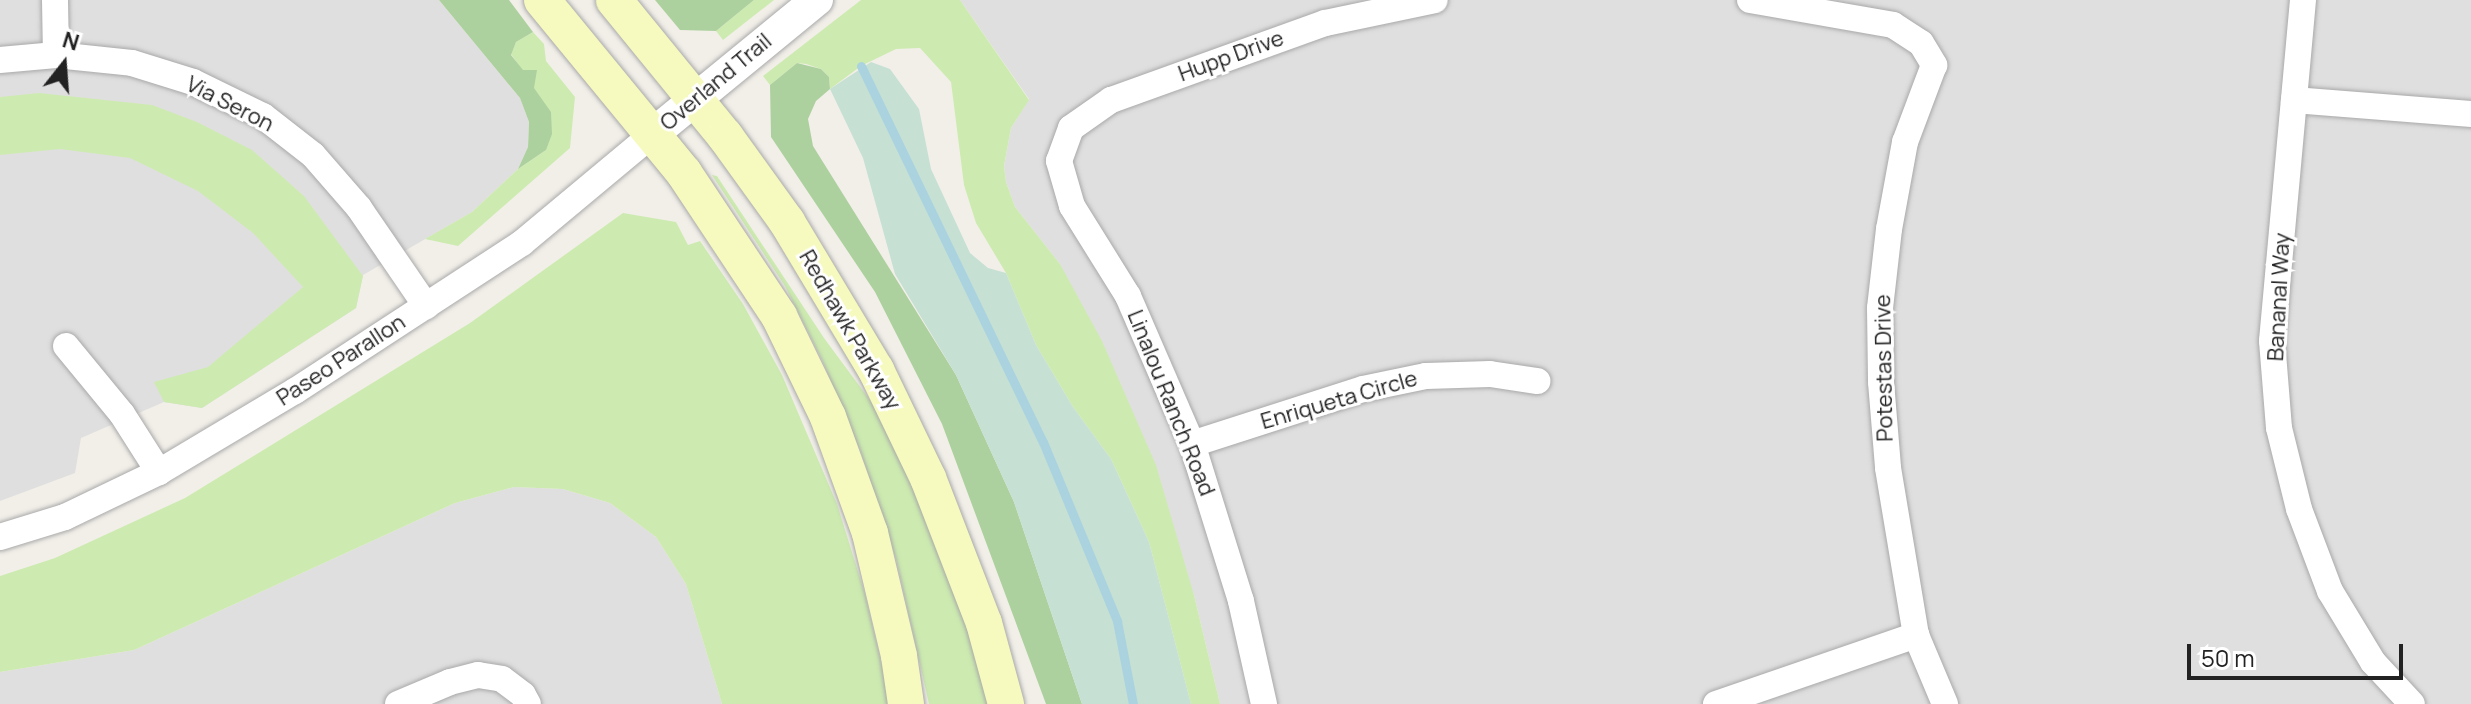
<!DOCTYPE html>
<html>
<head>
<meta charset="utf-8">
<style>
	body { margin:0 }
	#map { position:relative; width:2471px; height:704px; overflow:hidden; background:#f2efe9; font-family:Manrope,sans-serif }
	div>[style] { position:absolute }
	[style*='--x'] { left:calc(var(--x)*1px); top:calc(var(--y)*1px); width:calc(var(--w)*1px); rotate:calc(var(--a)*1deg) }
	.residential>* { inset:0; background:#e0dfdf }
	.grass>* { inset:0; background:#cdebb0 }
	.forest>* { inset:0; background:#add19e }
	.wetland>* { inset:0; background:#c6e0d4 }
	.stream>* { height:9px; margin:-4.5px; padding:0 4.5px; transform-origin:4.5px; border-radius:4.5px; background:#aad3df }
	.roads { filter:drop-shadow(0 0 2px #a9a9a9) drop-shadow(0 0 2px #a9a9a9) }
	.minor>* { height:26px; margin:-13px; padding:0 13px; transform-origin:13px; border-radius:13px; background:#fff }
	.tertiary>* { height:32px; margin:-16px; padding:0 16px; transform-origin:16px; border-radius:16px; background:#fff }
	.secondary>* { height:36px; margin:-18px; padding:0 18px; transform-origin:18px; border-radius:18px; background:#f7fabf }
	span { translate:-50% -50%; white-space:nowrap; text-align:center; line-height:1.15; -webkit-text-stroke:6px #fff; paint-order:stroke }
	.street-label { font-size:22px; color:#222 }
	.north { position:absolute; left:24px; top:24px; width:80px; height:80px; -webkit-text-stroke:6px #fff; paint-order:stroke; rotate:17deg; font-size:22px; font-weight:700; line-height:32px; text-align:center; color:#222 }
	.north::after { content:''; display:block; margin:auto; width:28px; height:36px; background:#222; clip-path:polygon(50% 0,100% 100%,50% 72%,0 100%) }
	.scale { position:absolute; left:2187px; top:644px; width:216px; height:36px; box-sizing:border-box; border:4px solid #222; border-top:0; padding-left:10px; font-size:24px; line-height:28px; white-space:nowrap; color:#222; -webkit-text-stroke:6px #fff; paint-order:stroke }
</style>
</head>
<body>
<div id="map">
	<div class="residential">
		<div style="clip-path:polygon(0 0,439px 0,520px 98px,529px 122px,528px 147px,518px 169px,472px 212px,363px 275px,356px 308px,202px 408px,164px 402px,81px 438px,75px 473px,0 501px)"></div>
		<div style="clip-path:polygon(960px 0,2471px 0,2471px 704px,1220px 704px,1194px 595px,1060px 264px,1015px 207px,1006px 182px,1004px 166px,1011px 128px,1029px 99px)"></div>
		<div style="clip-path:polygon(514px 487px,563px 489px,610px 503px,656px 537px,686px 584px,722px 704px,0 704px,0 672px,134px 650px,455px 503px)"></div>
	</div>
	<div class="grass">
		<div style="clip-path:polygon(754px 0,774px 0,723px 40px,716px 31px)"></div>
		<div style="clip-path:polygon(861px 0,960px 0,1029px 100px,1011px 128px,1004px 166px,1006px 182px,1015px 207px,1060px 264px,1102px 341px,1156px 465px,1194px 595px,1220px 704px,1191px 704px,1149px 542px,1111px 459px,1073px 407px,1036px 345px,1006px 273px,976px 223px,964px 185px,951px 82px,920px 48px,896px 49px,861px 66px,830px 89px,829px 77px,821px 69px,806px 64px,797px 63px,770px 85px,763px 76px)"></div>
		<div style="clip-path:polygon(533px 32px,544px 44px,546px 61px,575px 97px,570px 148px,458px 246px,425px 239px,472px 212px,518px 169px,546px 150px,534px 88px,511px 54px,516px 42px)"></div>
		<div style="clip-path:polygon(39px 93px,152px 105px,197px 122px,252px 150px,304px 196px,363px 276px,356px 308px,202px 408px,164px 402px,154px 382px,208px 367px,303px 287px,253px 233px,198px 191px,130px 158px,60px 149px,0 155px,0 97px)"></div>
		<div style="clip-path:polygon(712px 175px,717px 176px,824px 338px,875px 407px,922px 505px,972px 636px,990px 704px,929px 704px,896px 559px,860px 450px,822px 360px,785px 286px)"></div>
		<div style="clip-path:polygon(623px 213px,676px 222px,688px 245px,700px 241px,743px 304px,782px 375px,837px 504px,865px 594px,891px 704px,722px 704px,686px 584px,656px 537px,610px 503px,563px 489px,514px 487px,455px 503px,134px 650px,0 672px,0 576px,55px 558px,185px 498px,470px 323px)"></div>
	</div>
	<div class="forest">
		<div style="clip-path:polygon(439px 0,509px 0,533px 32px,516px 42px,511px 55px,523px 70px,537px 70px,534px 88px,551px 112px,552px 134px,546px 150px,518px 169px,528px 147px,529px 122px,520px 98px)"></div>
		<div style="clip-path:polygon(655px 0,754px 0,716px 31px,680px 30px)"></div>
		<div style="clip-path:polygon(797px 63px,821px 69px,829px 77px,830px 89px,816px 101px,808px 119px,813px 146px,956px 375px,1014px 502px,1082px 704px,1046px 704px,942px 424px,875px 292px,771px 137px,770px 85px)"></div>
	</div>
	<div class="wetland">
		<div style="clip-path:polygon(871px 62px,890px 69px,919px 109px,931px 169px,970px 253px,988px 268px,1006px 273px,1036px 345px,1073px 407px,1111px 459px,1149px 542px,1191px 704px,1082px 704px,1014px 502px,956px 375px,895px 274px,863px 158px,830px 89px)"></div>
	</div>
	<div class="stream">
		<div style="--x:861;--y:66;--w:418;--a:64.2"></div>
		<div style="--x:1043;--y:442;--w:194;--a:67.5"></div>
		<div style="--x:1117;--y:621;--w:85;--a:79.1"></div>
	</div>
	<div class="roads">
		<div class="minor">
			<div style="--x:55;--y:0;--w:55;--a:89"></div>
			<div style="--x:1750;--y:0;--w:145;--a:9.9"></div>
			<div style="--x:1893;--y:25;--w:33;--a:33"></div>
			<div style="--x:1921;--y:43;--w:26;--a:59"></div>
			<div style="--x:1934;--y:65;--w:82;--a:110.6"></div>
			<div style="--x:1905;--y:142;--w:88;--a:100.4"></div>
			<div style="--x:1889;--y:229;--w:80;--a:96.5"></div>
			<div style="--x:1880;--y:308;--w:74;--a:89.2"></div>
			<div style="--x:1881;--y:382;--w:86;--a:85.3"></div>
			<div style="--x:1888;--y:468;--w:169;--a:80.5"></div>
			<div style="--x:1916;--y:635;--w:75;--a:67.2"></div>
			<div style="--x:2303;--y:0;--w:342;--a:95.2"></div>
			<div style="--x:2272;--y:341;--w:87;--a:85.4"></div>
			<div style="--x:2279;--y:428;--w:83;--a:76.1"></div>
			<div style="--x:2299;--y:509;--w:88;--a:69.3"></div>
			<div style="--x:2330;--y:591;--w:83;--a:58.8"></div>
			<div style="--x:2373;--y:662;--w:57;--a:47.1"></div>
			<div style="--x:0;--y:60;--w:56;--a:-5.1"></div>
			<div style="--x:56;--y:55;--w:76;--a:6"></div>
			<div style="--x:132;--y:63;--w:64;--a:17.3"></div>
			<div style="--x:193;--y:82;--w:78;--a:25.9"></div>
			<div style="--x:263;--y:116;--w:63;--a:38"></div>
			<div style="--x:313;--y:155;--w:70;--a:49"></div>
			<div style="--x:359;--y:208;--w:119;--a:55.6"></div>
			<div style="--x:2294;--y:100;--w:178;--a:4.5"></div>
			<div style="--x:66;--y:346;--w:88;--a:50.5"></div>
			<div style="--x:122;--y:414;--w:69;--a:57.5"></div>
			<div style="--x:1192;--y:444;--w:180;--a:-17.8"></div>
			<div style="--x:1363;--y:389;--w:64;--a:-11.7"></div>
			<div style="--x:1426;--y:376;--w:64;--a:-1.8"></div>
			<div style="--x:1490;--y:374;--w:48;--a:8.5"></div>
			<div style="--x:0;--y:537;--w:68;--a:-17.1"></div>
			<div style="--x:65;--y:517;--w:104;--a:-25.6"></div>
			<div style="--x:159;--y:472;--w:158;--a:-30.8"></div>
			<div style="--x:295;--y:391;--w:271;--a:-33.1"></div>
			<div style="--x:522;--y:243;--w:170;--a:-39.8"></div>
			<div style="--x:398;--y:704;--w:56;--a:-22.9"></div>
			<div style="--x:450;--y:682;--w:29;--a:-14"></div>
			<div style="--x:478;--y:675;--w:24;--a:9"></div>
			<div style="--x:502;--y:679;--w:26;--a:37"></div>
			<div style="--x:523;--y:695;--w:10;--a:61"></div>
			<div style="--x:1264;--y:704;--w:106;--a:-102.6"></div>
			<div style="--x:1241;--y:601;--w:164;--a:-107.3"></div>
			<div style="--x:1192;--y:444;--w:161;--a:-113.4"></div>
			<div style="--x:1128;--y:296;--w:106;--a:-121.9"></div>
			<div style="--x:1072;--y:206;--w:47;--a:-106.1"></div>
			<div style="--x:1059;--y:161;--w:35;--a:-70"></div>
			<div style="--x:1071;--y:128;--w:49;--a:-35"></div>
			<div style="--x:1111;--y:100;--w:227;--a:-19.8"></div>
			<div style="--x:1325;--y:23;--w:112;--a:-11.8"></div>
			<div style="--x:1716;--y:704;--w:212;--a:-19"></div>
		</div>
		<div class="tertiary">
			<div style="--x:653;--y:134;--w:212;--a:-39.3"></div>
		</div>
		<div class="secondary">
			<div style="--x:542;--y:0;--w:224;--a:50.6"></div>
			<div style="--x:684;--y:173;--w:172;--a:56.4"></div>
			<div style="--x:779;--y:316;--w:112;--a:64.1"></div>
			<div style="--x:828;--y:417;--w:123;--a:70.1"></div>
			<div style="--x:870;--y:533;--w:126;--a:76.7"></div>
			<div style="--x:899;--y:656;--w:49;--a:81.7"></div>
			<div style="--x:614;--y:0;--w:176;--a:50.8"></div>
			<div style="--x:725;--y:136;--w:106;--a:54.2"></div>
			<div style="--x:787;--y:222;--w:173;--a:59"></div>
			<div style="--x:876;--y:370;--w:120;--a:64.3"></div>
			<div style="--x:928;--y:478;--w:155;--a:68.9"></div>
			<div style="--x:984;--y:623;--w:84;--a:74.8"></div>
		</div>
	</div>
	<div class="street-label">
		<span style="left:1231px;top:56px;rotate:-20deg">Hupp Drive</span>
		<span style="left:716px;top:82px;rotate:-40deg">Overland Trail</span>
		<span style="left:230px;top:104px;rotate:27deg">Via Seron</span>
		<span style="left:2279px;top:297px;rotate:-87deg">Bananal Way</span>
		<span style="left:850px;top:330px;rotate:60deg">Redhawk Parkway</span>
		<span style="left:341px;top:360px;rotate:-33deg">Paseo Parallon</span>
		<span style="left:1884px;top:368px;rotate:-91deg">Potestas Drive</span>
		<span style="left:1339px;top:400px;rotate:-16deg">Enriqueta Circle</span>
		<span style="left:1171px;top:403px;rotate:68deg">Linalou Ranch Road</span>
	</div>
	<div class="north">N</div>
	<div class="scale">50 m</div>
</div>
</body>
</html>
